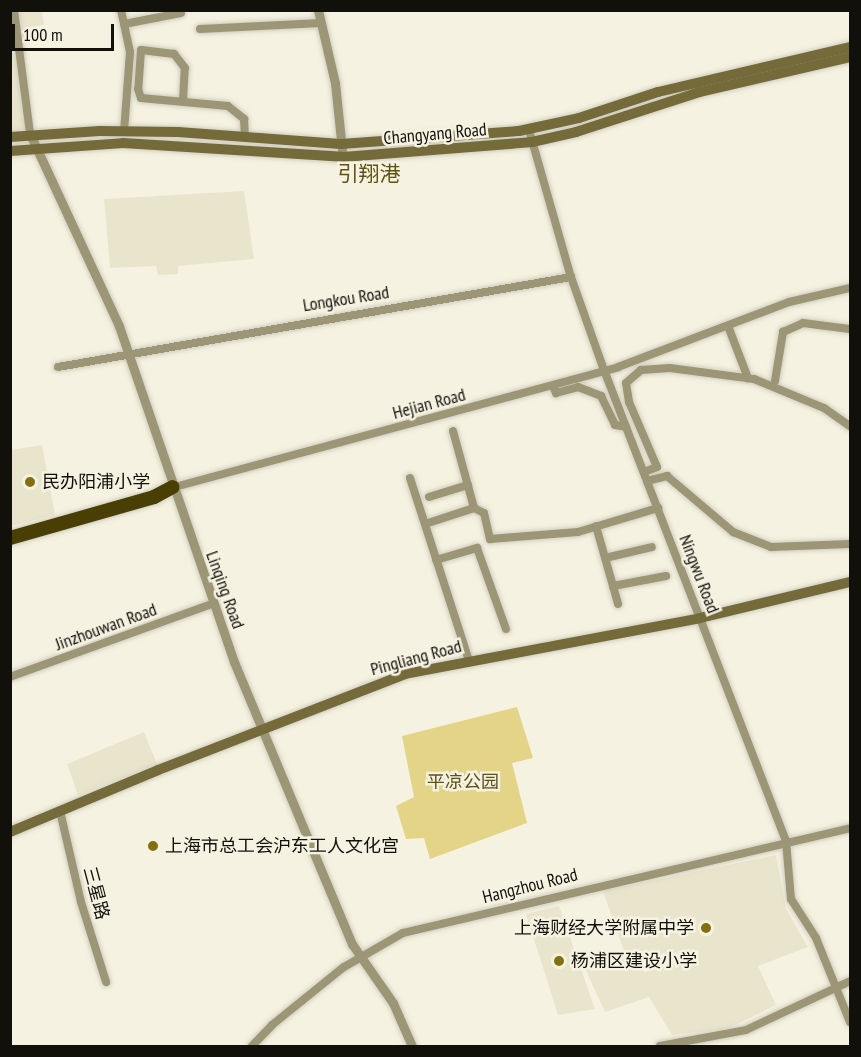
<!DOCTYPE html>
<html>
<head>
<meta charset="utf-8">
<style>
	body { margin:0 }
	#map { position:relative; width:861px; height:1057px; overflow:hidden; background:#f5f2e1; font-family:"PT Sans Narrow","Noto Sans SC",sans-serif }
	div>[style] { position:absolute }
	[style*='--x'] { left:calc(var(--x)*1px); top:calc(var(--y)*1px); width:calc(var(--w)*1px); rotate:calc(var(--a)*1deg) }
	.built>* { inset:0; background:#e9e5cd }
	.green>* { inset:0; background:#e4d488 }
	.roads { filter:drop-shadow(0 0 2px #d1cebf) drop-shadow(0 0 2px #d1cebf) }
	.minor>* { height:8px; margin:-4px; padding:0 4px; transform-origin:4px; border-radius:4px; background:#9c9676 }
	.tertiary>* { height:9px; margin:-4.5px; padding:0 4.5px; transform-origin:4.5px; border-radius:4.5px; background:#9c9676 }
	.secondary>* { height:10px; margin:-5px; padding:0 5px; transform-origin:5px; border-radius:5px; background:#746a3a }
	.trunk>* { height:14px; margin:-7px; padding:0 7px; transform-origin:7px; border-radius:7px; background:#493e03 }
	.dots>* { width:16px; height:16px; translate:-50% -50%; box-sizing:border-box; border:3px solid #f5f2e1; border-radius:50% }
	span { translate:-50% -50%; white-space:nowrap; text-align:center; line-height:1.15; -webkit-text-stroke:5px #f5f2e1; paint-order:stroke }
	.street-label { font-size:18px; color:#11100b }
	.poi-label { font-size:18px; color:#11100b }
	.left { translate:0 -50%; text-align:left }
	.right { translate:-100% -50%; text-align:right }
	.park-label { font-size:18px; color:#5d5116 }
	.quarter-label { font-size:21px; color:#5f5215 }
	.frame { position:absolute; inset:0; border:12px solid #11100b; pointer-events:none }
	.scale { position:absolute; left:12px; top:24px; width:102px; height:27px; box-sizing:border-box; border:3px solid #11100b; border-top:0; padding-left:8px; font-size:18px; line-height:21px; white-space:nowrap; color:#11100b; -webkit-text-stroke:4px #f5f2e1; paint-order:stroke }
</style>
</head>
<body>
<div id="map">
	<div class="built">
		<div style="clip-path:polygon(10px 11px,42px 11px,44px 25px,23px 28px,31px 129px,11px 131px)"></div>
		<div style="clip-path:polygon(244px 191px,254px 259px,178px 266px,178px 274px,158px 275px,156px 266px,110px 268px,104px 199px)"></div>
		<div style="clip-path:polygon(42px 445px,55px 515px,11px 526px,11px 450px)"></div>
		<div style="clip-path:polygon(144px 732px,157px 764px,78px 795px,67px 764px)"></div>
		<div style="clip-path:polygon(776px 855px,786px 909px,808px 947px,758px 966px,776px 1005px,727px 1029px,672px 1035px,649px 997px,605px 1012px,583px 964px,624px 951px,603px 891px)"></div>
		<div style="clip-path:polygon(559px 906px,595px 1009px,558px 1015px,526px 914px)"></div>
	</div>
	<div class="green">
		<div style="clip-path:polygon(517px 707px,533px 758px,512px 763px,527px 823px,430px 859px,424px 838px,406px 839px,396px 806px,414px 797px,402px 736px)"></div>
	</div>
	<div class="roads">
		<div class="minor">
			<div style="--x:14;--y:10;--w:125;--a:82.6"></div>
			<div style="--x:121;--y:10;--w:43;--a:77.9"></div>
			<div style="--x:130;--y:52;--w:79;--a:94.3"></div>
			<div style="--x:124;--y:24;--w:58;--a:-10.9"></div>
			<div style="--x:200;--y:29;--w:121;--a:-2.8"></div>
			<div style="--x:183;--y:101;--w:33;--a:-87"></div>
			<div style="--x:185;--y:68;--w:18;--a:-128"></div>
			<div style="--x:174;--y:54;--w:33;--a:-173"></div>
			<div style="--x:141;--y:50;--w:39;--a:94"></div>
			<div style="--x:138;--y:89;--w:9;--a:72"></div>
			<div style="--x:141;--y:98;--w:87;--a:5.3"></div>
			<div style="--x:228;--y:106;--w:21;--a:39"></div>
			<div style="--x:244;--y:119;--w:18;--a:87"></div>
			<div style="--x:529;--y:130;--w:153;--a:74.1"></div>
			<div style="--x:571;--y:277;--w:99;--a:70.5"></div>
			<div style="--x:604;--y:370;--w:505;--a:68.87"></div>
			<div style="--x:786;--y:841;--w:58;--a:85.1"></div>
			<div style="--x:791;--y:899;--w:46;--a:57.3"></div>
			<div style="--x:816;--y:938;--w:91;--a:68"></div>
			<div style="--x:728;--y:326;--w:56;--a:69"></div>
			<div style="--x:58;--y:367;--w:521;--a:-9.95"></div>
			<div style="--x:775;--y:381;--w:50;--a:-80.7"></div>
			<div style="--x:783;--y:332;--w:22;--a:-24"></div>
			<div style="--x:803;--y:323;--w:47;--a:7.3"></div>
			<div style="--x:553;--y:386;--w:8;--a:67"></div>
			<div style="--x:556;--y:393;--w:23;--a:-15"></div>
			<div style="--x:578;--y:387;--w:25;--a:21"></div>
			<div style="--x:601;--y:396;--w:32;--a:64"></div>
			<div style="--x:615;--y:425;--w:11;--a:10"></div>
			<div style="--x:453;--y:431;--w:80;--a:74.7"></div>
			<div style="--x:474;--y:508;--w:11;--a:27"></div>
			<div style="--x:484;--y:513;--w:27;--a:77"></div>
			<div style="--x:490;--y:539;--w:88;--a:-4.5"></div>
			<div style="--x:578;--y:532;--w:84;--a:-16.7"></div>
			<div style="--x:644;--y:472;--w:14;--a:-21"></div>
			<div style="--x:657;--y:467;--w:71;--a:-113.3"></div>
			<div style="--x:629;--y:402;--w:19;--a:-99"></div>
			<div style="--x:626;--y:383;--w:20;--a:-41"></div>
			<div style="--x:641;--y:370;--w:29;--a:-4"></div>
			<div style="--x:670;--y:368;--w:85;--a:7.5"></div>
			<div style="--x:754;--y:379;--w:76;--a:22.5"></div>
			<div style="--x:824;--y:408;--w:32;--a:35"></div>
			<div style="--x:410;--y:478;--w:192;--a:72.1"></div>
			<div style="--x:647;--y:481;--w:21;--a:-14"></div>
			<div style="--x:667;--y:476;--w:87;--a:40.3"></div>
			<div style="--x:733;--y:532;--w:41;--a:21.5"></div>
			<div style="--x:771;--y:547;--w:79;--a:-2.2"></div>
			<div style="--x:171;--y:488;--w:463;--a:-15.1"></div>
			<div style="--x:618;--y:367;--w:183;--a:-20.8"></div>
			<div style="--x:789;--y:302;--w:63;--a:-12.9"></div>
			<div style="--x:429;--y:497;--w:41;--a:-17.1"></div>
			<div style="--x:425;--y:524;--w:52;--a:-18.1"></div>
			<div style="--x:596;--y:526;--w:81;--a:74.2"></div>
			<div style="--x:605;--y:558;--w:48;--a:-13.2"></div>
			<div style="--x:436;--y:560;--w:43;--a:-16.3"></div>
			<div style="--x:477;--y:548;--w:86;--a:70.3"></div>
			<div style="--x:613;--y:586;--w:54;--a:-10.7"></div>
			<div style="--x:10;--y:677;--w:215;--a:-19.9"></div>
			<div style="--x:60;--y:811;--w:93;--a:77"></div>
			<div style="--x:81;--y:902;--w:84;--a:72.6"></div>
			<div style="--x:252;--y:1046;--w:29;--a:-46"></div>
			<div style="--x:272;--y:1025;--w:92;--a:-38.9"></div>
			<div style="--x:344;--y:967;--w:68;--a:-30"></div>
			<div style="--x:403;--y:933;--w:459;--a:-13.2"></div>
			<div style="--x:660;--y:1046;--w:87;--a:-10.5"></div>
			<div style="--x:746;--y:1030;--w:115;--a:-25.2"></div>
		</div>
		<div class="tertiary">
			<div style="--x:318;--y:10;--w:75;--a:76.9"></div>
			<div style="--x:335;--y:83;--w:67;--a:84"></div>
			<div style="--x:30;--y:134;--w:212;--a:65.1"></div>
			<div style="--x:119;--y:326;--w:355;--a:71.1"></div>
			<div style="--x:234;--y:662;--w:306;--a:67.3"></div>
			<div style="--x:352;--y:944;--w:72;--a:55.2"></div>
			<div style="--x:393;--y:1003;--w:47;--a:66.2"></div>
		</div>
		<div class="secondary">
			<div style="--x:10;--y:137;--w:90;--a:-3.8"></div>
			<div style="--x:100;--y:131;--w:78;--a:0.7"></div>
			<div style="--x:178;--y:132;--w:163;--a:4.2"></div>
			<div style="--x:341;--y:144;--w:178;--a:-4.2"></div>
			<div style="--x:519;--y:131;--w:61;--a:-12.2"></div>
			<div style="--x:579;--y:118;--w:83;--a:-18.2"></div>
			<div style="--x:658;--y:92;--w:197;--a:-13.2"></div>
			<div style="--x:10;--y:151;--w:113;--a:-4"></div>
			<div style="--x:123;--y:143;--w:220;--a:3.6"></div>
			<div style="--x:343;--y:157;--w:190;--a:-4.5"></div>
			<div style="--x:532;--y:142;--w:45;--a:-12.8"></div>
			<div style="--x:576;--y:132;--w:130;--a:-17.9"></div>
			<div style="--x:700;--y:92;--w:154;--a:-13.1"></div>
			<div style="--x:10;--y:832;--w:160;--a:-22.7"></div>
			<div style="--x:158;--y:770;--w:265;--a:-21.2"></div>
			<div style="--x:405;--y:674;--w:300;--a:-10.7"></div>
			<div style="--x:700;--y:618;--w:154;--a:-13.5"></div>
		</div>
		<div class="trunk">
			<div style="--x:10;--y:538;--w:150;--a:-15.9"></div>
			<div style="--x:154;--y:497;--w:21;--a:-28"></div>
		</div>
	</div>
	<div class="dots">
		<div style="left:30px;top:482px;background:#837111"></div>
		<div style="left:153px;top:846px;background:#837111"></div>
		<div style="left:706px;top:928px;background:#837111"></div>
		<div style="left:559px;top:961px;background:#837111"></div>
	</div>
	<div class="street-label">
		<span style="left:435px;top:134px;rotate:-5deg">Changyang Road</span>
		<span style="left:346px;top:299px;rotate:-9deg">Longkou Road</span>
		<span style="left:429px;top:404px;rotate:-15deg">Hejian Road</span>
		<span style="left:699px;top:574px;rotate:69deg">Ningwu Road</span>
		<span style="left:225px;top:590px;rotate:70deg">Linqing Road</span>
		<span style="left:106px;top:627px;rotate:-20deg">Jinzhouwan Road</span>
		<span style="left:416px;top:658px;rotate:-15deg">Pingliang Road</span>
		<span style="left:530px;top:886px;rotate:-14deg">Hangzhou Road</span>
		<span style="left:96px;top:893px;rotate:75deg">三星路</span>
	</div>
	<div class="poi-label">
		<span class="left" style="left:42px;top:482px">民办阳浦小学</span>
		<span class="left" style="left:165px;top:846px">上海市总工会沪东工人文化宫</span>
		<span class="right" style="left:694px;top:928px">上海财经大学附属中学</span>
		<span class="left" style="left:571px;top:961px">杨浦区建设小学</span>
	</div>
	<div class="park-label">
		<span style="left:463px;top:782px">平凉公园</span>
	</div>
	<div class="quarter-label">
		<span style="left:369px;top:174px">引翔港</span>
	</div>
	<div class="frame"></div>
	<div class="scale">100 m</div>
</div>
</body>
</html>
